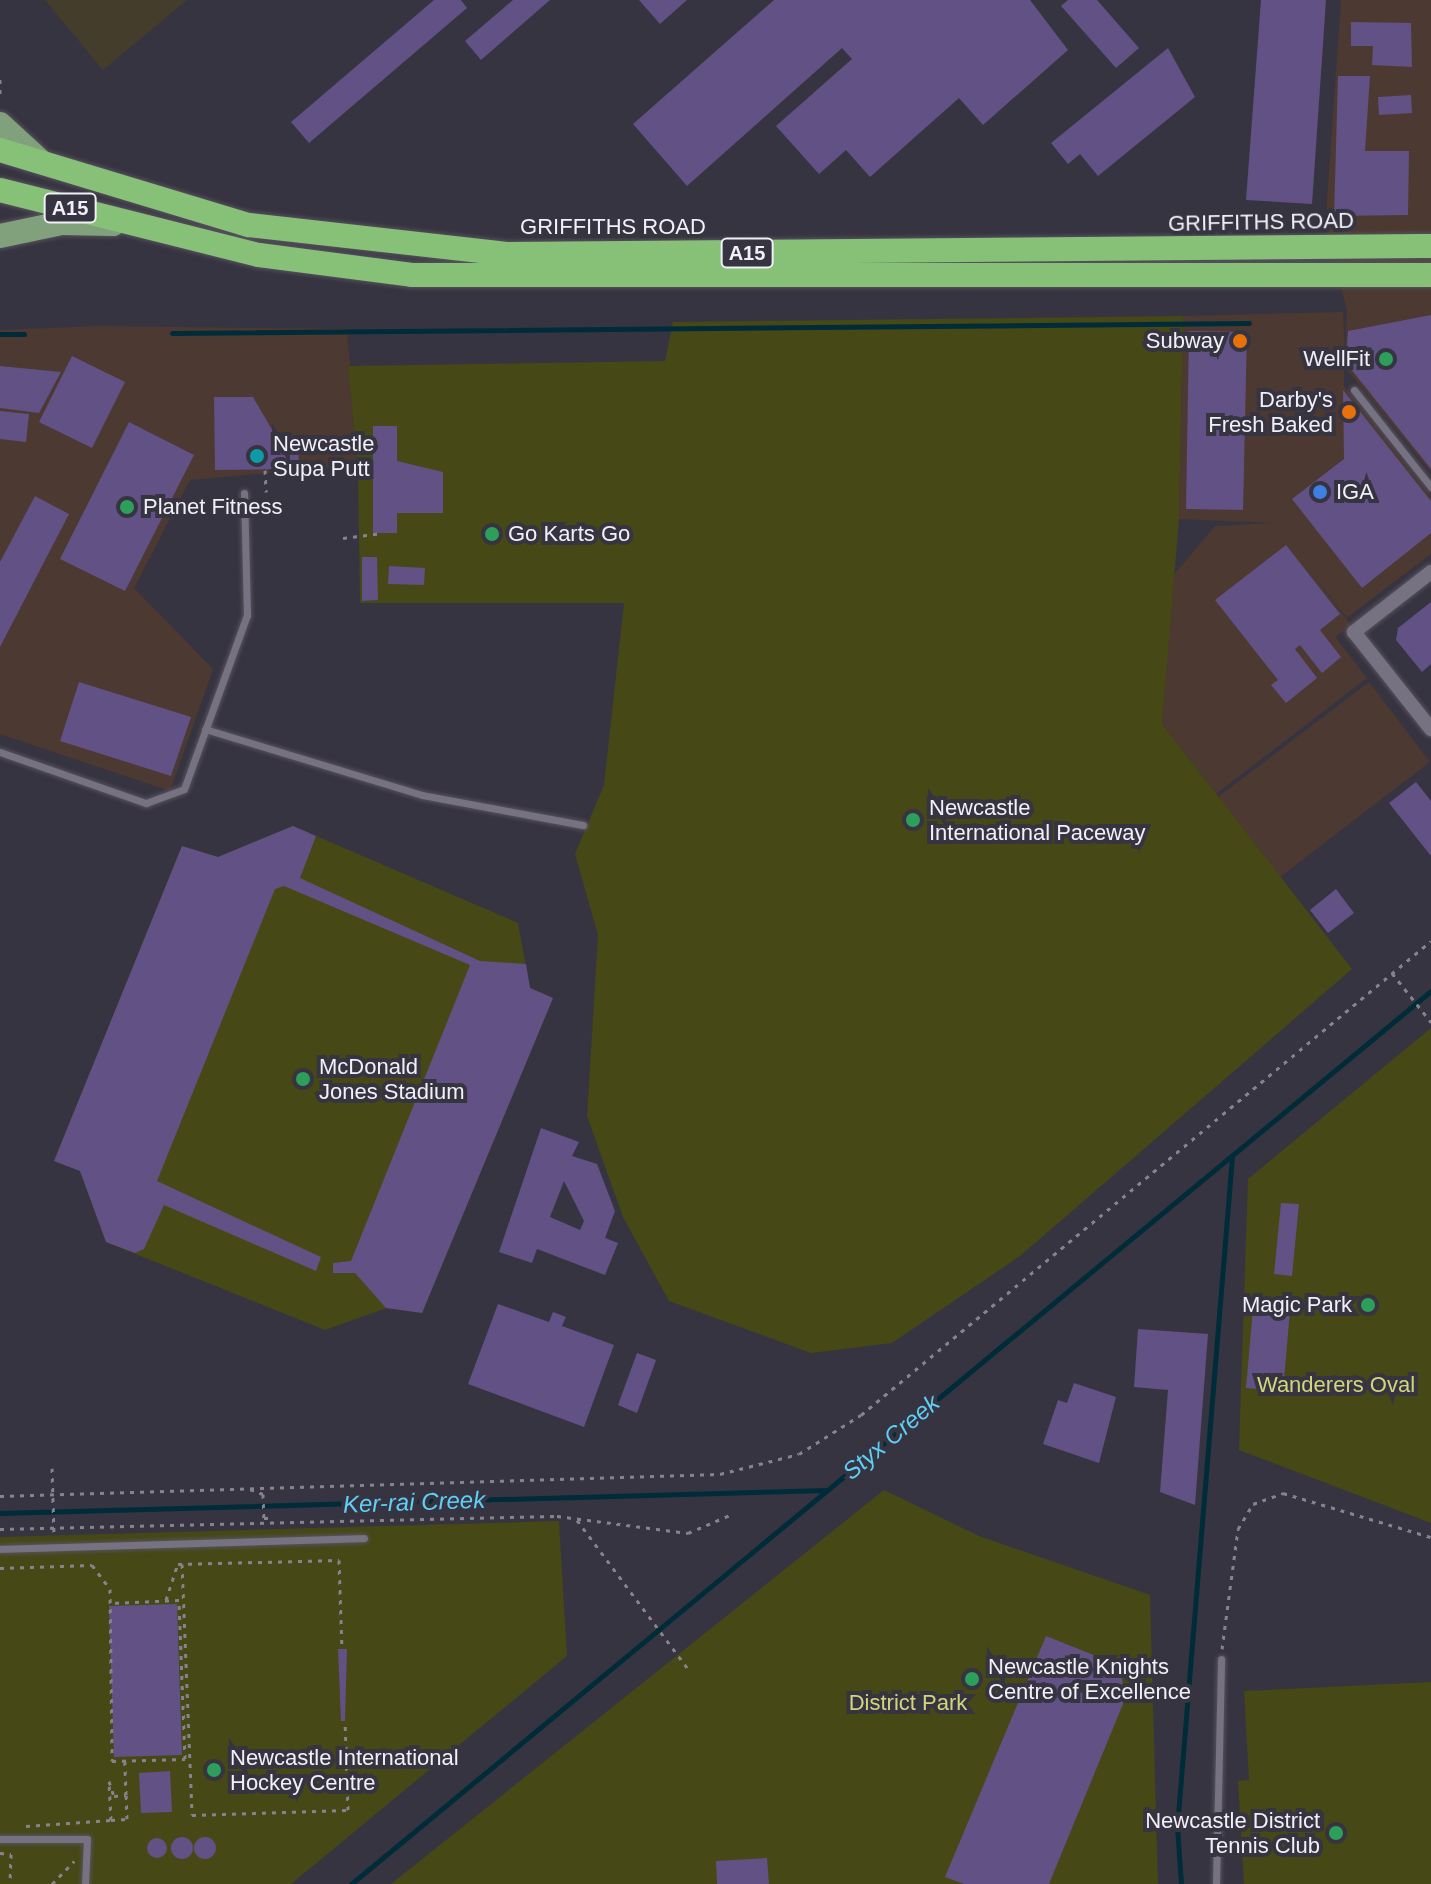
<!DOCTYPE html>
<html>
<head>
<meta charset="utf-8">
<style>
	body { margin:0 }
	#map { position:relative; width:1431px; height:1884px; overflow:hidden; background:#373441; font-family:Helvetica,sans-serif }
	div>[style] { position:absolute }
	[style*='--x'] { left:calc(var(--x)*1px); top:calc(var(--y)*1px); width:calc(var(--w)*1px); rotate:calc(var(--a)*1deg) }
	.commercial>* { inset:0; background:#4c3931 }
	.industrial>* { inset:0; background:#443d2c }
	.green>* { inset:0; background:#464815 }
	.stream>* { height:5px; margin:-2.5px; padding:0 2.5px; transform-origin:2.5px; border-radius:2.5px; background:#002c39 }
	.building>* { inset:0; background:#615185 }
	.round { border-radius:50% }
	.path>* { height:3px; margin-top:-1.5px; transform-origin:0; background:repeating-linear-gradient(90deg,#86838e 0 4px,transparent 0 10px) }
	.roads { filter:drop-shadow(0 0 2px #56525d) drop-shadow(0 0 2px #56525d) }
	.lane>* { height:7px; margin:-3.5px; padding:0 3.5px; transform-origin:3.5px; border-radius:3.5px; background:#767281 }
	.street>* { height:14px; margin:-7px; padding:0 7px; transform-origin:7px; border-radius:7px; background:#767281 }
	.primary>* { height:24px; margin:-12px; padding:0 12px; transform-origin:12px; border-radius:12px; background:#80a17c }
	.highway>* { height:24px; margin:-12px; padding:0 12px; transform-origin:12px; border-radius:12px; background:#87c178 }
	.dots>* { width:22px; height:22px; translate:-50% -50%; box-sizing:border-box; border:4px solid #373441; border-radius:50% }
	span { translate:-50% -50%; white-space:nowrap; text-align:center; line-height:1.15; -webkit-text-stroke:8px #373441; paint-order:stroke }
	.shield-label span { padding:2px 6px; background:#373441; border:2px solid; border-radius:6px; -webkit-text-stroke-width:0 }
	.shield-label { font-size:20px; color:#f1eff7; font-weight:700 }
	.street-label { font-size:22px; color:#f1eff7 }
	.poi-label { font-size:22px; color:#f1eff7 }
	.right { translate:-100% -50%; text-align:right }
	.left { translate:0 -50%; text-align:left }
	.park-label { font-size:22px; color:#d1d67b }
	.water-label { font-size:24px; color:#5fcff6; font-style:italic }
</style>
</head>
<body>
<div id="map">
	<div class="commercial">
		<div style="clip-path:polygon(1341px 0,1431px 0,1431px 472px,1344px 366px,1344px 386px,1431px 497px,1431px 554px,1347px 618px,1308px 569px,1351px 625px,1335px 637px,1367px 678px,1216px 794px,1162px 724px,1173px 576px,1215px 526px,1273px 523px,1179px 519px,1183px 316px,1343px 312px,1345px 357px,1347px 310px,1325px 228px)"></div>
		<div style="clip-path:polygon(99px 326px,347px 329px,358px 465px,190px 480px,134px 588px,213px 669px,170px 791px,0 734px,0 330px)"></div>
		<div style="clip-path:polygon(1369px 682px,1430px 762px,1280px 877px,1218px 797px)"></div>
	</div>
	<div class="industrial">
		<div style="clip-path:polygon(45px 0,187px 0,103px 70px)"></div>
	</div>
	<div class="green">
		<div style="clip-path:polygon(1183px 316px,1179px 519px,1162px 724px,1352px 969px,1020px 1256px,892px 1343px,811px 1353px,669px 1301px,623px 1217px,587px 1116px,598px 935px,575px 854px,604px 785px,624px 603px,360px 603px,358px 465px,348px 366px,665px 361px,673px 322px)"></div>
		<div style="clip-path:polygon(293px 826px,518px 923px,530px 988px,553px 998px,422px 1313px,395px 1305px,325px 1330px,106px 1242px,80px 1171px,54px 1161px,182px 846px,218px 857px)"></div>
		<div style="clip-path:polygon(1431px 1028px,1431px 1523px,1239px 1450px,1248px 1179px)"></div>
		<div style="clip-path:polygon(884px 1490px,979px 1536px,1150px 1595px,1158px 1884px,391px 1884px)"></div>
		<div style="clip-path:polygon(559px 1521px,567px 1656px,291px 1884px,0 1884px,0 1537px)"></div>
		<div style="clip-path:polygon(1431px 1682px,1431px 1884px,1244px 1884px,1238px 1781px,1249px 1780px,1244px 1691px)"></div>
	</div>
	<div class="stream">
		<div style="--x:172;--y:333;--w:1077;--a:-0.53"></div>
		<div style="--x:0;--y:334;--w:24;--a:0"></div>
		<div style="--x:0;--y:1513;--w:827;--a:-1.59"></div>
		<div style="--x:351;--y:1884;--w:1401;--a:-39.59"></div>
		<div style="--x:1181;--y:1884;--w:57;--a:-94"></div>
		<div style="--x:1177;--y:1827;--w:673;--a:-85.31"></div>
	</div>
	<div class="building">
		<div style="clip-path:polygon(434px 0,461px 0,467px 8px,309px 143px,291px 122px)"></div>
		<div style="clip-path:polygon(513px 0,550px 0,481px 60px,465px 41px)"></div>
		<div style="clip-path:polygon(639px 0,687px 0,660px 24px)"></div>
		<div style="clip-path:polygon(774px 0,1030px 0,1068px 50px,983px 125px,959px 98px,870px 177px,846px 150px,819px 174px,776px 126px,852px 59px,842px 48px,687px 186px,633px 124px)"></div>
		<div style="clip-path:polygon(1068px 0,1097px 0,1139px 48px,1116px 68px,1061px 6px)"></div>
		<div style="clip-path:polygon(1261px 0,1326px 0,1312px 204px,1246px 200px)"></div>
		<div style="clip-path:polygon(1351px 22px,1411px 23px,1412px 67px,1372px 65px,1373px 46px,1351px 46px)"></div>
		<div style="clip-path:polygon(1168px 48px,1195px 97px,1098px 176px,1080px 154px,1068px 164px,1051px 143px)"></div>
		<div style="clip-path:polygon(1338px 76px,1370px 76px,1365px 151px,1409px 151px,1408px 215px,1334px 216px)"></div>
		<div style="clip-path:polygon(1411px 95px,1412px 113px,1379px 115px,1378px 97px)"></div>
		<div style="clip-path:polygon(1431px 315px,1431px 469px,1346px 363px,1348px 331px)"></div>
		<div style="clip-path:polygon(1189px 331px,1247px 332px,1243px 510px,1186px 509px)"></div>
		<div style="clip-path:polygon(72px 356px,125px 382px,92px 448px,39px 422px)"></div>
		<div style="clip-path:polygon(0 366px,61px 372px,39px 413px,0 408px)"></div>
		<div style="clip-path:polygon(1343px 390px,1431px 501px,1431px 533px,1362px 588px,1292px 499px,1344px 459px)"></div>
		<div style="clip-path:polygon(214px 397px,253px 397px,278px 440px,298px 440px,299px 469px,215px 470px)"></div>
		<div style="clip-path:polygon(0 411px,29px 414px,26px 442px,0 439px)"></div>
		<div style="clip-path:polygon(129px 422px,194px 455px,125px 591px,60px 559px)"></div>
		<div style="clip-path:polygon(373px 426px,397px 426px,397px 461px,443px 472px,443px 513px,397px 513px,397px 533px,373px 533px)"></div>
		<div style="clip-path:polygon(35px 496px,69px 514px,0 647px,0 562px)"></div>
		<div style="clip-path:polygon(1286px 545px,1340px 614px,1320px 630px,1341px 657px,1322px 673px,1300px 645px,1295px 649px,1317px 678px,1286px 703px,1271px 685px,1278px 680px,1215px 600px)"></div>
		<div style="clip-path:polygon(362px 557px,377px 557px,378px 600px,362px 601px)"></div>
		<div style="clip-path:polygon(389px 566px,425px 568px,424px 585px,388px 584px)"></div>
		<div style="clip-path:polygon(1431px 602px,1431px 664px,1422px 672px,1396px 640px,1398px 628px)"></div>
		<div style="clip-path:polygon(79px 682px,191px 717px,171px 776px,60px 741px)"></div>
		<div style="clip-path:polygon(1416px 782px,1431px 801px,1431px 856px,1389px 803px)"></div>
		<div style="clip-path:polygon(293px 826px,316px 836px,300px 878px,480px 961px,526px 964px,530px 988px,553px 998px,422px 1313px,386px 1308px,355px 1273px,333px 1273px,333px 1263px,351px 1261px,470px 965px,284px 886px,275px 889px,157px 1181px,321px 1257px,316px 1271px,164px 1205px,144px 1249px,135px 1253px,106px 1242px,80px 1171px,54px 1161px,182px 846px,218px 857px)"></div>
		<div style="clip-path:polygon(1336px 889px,1354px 913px,1328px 933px,1310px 910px)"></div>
		<div style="clip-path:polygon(evenodd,541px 1128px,579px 1142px,572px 1156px,597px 1164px,615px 1211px,605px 1238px,618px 1243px,605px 1275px,537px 1249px,532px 1263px,499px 1252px,541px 1128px,564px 1181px,584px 1221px,580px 1230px,550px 1217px,564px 1181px)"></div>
		<div style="clip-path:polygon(1281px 1203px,1299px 1204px,1292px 1276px,1274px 1274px)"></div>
		<div style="clip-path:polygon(498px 1304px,549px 1322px,553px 1312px,566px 1317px,562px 1326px,614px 1345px,584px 1427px,468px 1384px)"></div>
		<div style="clip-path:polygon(1253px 1308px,1290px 1311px,1283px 1391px,1246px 1388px)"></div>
		<div style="clip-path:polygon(1138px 1329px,1208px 1334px,1195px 1505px,1160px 1492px,1168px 1390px,1134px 1387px)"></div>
		<div style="clip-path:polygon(637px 1353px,656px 1360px,637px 1413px,618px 1405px)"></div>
		<div style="clip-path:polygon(1074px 1383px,1116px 1397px,1099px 1463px,1043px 1444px,1058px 1400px,1067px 1403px)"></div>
		<div style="clip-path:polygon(177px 1604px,182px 1755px,114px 1757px,109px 1606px)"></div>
		<div style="clip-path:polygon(1046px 1636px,1111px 1662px,1122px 1672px,1123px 1704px,1049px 1884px,964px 1884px,945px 1877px)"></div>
		<div style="clip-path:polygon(338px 1649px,347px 1649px,345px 1721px,341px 1721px)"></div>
		<div style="clip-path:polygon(170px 1771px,172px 1812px,141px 1813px,139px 1773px)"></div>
		<div class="round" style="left:171px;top:1837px;width:22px;height:22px"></div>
		<div class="round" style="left:194px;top:1837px;width:22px;height:22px"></div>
		<div class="round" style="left:147px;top:1838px;width:20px;height:20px"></div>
		<div style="clip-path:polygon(767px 1858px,769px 1884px,717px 1884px,716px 1861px)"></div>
	</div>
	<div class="path">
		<div style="--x:0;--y:79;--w:15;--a:90"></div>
		<div style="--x:265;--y:470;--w:22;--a:87"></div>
		<div style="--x:343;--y:538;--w:40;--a:-7.1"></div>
		<div style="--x:1392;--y:973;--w:63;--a:51.5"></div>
		<div style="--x:52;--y:1468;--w:68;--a:88.3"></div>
		<div style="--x:250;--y:1489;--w:14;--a:21"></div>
		<div style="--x:263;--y:1494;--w:24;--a:88"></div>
		<div style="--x:264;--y:1518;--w:10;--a:0"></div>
		<div style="--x:0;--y:1496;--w:720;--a:-1.75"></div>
		<div style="--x:720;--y:1474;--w:81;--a:-14.2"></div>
		<div style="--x:799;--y:1454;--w:73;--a:-32.2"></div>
		<div style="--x:861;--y:1415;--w:741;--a:-39.75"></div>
		<div style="--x:577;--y:1520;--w:187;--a:53.3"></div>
		<div style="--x:0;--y:1529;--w:557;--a:-1.34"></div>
		<div style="--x:557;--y:1516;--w:132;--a:7.4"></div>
		<div style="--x:688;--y:1533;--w:46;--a:-23.2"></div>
		<div style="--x:182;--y:1564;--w:251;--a:87.7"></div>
		<div style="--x:192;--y:1815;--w:156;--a:-1.8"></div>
		<div style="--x:348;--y:1810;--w:89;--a:-91.9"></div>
		<div style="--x:0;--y:1568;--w:92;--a:-1.9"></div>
		<div style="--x:92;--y:1565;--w:30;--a:53"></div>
		<div style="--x:110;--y:1589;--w:172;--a:89.3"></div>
		<div style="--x:112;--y:1761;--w:73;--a:-1.6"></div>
		<div style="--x:185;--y:1759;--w:159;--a:-92.2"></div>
		<div style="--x:179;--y:1600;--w:68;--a:177.5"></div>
		<div style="--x:166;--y:1600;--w:38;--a:-72"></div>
		<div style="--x:178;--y:1564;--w:161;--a:-1.4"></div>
		<div style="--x:339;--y:1560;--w:89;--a:88.1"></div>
		<div style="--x:1222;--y:1649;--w:121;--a:-82.4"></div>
		<div style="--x:1238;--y:1529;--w:29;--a:-59"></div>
		<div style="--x:1253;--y:1504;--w:32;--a:-20"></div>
		<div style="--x:1283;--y:1493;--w:154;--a:16.6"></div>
		<div style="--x:111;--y:1820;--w:16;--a:-4"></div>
		<div style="--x:127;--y:1819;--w:24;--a:-92"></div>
		<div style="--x:26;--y:1826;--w:85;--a:-4"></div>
		<div style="--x:111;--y:1820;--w:39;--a:-93"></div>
		<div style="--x:109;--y:1781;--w:16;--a:72"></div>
		<div style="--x:114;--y:1796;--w:12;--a:-5"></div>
		<div style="--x:126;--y:1795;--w:34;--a:-92"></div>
		<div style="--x:0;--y:1853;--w:11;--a:5"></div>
		<div style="--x:11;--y:1854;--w:30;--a:92"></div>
		<div style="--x:52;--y:1884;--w:32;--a:-46"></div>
	</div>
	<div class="roads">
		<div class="lane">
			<div style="--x:1354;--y:390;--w:124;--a:51.6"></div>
			<div style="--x:205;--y:729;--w:227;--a:16.9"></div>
			<div style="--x:422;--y:795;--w:164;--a:10.6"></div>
			<div style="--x:0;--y:752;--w:155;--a:19.3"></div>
			<div style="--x:146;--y:803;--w:40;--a:-20.2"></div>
			<div style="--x:184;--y:789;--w:185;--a:-70.1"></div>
			<div style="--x:247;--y:615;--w:122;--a:-91.4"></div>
			<div style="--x:0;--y:1549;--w:364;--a:-1.7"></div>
			<div style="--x:0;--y:1839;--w:87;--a:0"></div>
			<div style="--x:87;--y:1839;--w:45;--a:92.5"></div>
			<div style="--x:1216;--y:1884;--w:225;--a:-88.7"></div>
		</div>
		<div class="street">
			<div style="--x:1431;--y:572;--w:98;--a:142.1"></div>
			<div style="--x:1354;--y:632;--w:124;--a:51.6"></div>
		</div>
		<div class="primary">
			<div style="--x:0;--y:124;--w:53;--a:42.7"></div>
			<div style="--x:0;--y:236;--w:63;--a:-11.8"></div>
			<div style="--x:62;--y:223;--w:51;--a:1.1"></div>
		</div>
		<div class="highway">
			<div style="--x:0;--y:150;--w:260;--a:16.8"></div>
			<div style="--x:249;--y:225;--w:261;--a:6.4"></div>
			<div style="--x:508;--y:254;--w:923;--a:-0.5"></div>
			<div style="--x:0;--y:190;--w:267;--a:14.1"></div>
			<div style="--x:259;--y:255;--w:154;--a:7.4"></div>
			<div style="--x:412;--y:275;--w:1019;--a:0"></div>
		</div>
	</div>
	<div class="dots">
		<div style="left:1240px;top:341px;background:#e8710a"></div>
		<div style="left:1386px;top:359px;background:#2e9e5b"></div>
		<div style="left:1349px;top:412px;background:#e8710a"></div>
		<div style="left:257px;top:456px;background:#0f9aa8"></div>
		<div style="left:1320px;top:492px;background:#3f7fe0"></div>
		<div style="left:127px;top:507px;background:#2e9e5b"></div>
		<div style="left:492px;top:534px;background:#2e9e5b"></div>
		<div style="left:913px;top:820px;background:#2e9e5b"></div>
		<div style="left:303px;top:1079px;background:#2e9e5b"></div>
		<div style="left:1368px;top:1305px;background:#2e9e5b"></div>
		<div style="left:972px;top:1679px;background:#2e9e5b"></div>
		<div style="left:214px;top:1770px;background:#2e9e5b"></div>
		<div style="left:1336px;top:1833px;background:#2e9e5b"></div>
	</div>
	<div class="shield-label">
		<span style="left:70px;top:208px">A15</span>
		<span style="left:747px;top:253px">A15</span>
	</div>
	<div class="street-label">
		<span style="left:1261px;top:222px;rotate:-1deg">GRIFFITHS ROAD</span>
		<span style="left:613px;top:227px">GRIFFITHS ROAD</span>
	</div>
	<div class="poi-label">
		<span class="right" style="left:1224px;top:341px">Subway</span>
		<span class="right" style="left:1370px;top:359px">WellFit</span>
		<span class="right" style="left:1333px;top:412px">Darby's<br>Fresh Baked</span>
		<span class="left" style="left:273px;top:456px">Newcastle<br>Supa Putt</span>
		<span class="left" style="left:1336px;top:492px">IGA</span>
		<span class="left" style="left:143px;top:507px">Planet Fitness</span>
		<span class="left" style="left:508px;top:534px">Go Karts Go</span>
		<span class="left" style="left:929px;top:820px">Newcastle<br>International Paceway</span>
		<span class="left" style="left:319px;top:1079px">McDonald<br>Jones Stadium</span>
		<span class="right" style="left:1352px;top:1305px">Magic Park</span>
		<span class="left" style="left:988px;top:1679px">Newcastle Knights<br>Centre of Excellence</span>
		<span class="left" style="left:230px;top:1770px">Newcastle International<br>Hockey Centre</span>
		<span class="right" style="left:1320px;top:1833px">Newcastle District<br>Tennis Club</span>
	</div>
	<div class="park-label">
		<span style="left:1336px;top:1385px">Wanderers Oval</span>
		<span style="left:908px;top:1703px">District Park</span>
	</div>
	<div class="water-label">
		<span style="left:891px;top:1437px;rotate:-40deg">Styx Creek</span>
		<span style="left:414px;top:1502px;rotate:-2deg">Ker-rai Creek</span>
	</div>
</div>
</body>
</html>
